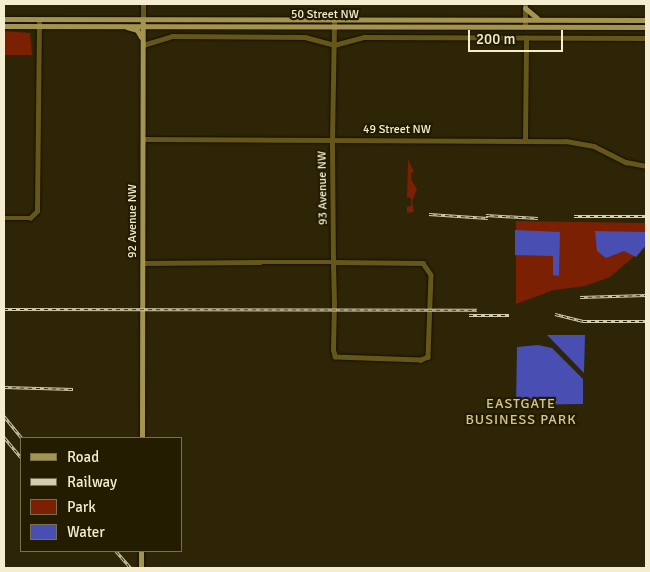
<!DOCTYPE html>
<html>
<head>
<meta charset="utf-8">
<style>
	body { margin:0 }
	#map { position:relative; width:650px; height:572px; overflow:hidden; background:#2d2505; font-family:Signika,sans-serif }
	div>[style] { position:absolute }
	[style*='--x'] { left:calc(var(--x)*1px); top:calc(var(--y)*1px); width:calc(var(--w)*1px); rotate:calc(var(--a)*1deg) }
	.green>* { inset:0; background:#7c2003 }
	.water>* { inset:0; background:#484eb2 }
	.roads { filter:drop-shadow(0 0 1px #130f01) drop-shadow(0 0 1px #130f01) }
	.minor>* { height:4.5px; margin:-2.25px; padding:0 2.25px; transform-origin:2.25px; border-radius:2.25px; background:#655719 }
	.major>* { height:5px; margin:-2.5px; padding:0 2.5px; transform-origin:2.5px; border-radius:2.5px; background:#a49450 }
	.rail>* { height:3px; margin-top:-1.5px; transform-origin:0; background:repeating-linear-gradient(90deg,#231c00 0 4px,#d3ccae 0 8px); box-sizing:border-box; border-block:1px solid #d3ccae }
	span { translate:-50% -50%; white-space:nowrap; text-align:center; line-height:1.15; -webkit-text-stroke:4.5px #231c00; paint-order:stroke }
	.street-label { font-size:12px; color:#f4edcf }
	.neighbourhood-label { font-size:14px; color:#d5c689; letter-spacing:1px }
	.frame { position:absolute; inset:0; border:5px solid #f4edcf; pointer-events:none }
	.legend { position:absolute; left:20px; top:437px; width:162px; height:115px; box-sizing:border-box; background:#231c00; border:1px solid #777053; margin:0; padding:6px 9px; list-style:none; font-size:15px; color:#f4edcf }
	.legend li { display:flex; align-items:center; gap:10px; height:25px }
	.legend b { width:25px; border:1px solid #777053 }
	.scale { position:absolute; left:468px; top:30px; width:95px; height:22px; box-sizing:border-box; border:2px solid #f4edcf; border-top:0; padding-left:6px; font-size:15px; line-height:18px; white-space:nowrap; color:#f4edcf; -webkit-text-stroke:4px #231c00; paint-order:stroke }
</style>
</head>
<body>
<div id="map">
	<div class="green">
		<div style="clip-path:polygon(4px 31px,30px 33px,32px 55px,4px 55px)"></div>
		<div style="clip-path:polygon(408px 159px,414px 172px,411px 173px,412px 181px,417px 189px,412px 201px,414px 212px,407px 213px,407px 207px,411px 206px,411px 198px,407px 197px)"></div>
		<div style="clip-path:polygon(516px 221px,646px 223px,646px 246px,610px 277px,585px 286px,554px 290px,516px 304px)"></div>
	</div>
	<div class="water">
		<div style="clip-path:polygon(515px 230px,560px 232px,559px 276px,553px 275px,553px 256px,515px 255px)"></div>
		<div style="clip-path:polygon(595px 231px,646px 232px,646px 245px,636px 257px,624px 251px,606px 258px,597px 251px)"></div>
		<div style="clip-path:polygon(547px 335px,585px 335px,584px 373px)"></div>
		<div style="clip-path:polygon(538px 345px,552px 348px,583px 379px,583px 404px,516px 405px,517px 347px)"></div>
	</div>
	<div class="roads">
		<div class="minor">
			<div style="--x:143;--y:18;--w:14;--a:-90"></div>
			<div style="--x:525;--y:26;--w:22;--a:-90"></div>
			<div style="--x:143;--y:45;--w:30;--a:-17"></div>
			<div style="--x:172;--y:36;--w:133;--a:0.4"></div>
			<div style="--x:305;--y:37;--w:30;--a:15"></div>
			<div style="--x:334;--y:45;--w:31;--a:-15"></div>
			<div style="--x:364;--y:37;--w:282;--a:0.2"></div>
			<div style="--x:143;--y:139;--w:423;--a:0.3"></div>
			<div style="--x:566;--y:141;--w:28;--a:10"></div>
			<div style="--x:594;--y:146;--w:36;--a:27"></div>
			<div style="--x:626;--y:162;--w:20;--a:11"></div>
			<div style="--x:525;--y:141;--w:103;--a:-89.4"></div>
			<div style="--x:4;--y:218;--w:26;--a:0"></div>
			<div style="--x:30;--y:218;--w:10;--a:-45"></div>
			<div style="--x:37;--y:211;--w:188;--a:-89.4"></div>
			<div style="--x:143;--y:263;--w:117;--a:-0.5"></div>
			<div style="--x:260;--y:262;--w:73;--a:0"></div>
			<div style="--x:333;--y:262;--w:90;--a:0.6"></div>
			<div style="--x:423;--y:263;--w:14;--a:56"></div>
			<div style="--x:431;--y:275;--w:82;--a:92.1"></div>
			<div style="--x:428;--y:357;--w:8;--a:157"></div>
			<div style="--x:421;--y:360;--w:86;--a:-178"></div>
			<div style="--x:335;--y:357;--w:7;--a:-106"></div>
			<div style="--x:333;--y:350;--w:46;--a:-88.8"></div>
			<div style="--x:334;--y:304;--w:42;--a:-91.4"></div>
			<div style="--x:333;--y:262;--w:122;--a:-90.5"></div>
			<div style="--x:332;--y:140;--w:117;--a:-89"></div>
		</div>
		<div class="major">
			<div style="--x:525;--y:8;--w:16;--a:40"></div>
			<div style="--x:4;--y:19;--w:642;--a:0.09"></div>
			<div style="--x:4;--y:26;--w:642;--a:0.09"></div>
			<div style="--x:127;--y:27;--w:10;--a:17"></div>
			<div style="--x:137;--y:30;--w:8;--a:60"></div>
			<div style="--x:142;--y:438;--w:417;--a:-89.9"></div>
			<div style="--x:141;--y:568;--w:17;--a:-90"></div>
		</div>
	</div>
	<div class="rail">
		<div style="--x:429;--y:214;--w:59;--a:3.9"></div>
		<div style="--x:486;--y:215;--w:52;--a:3.3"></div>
		<div style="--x:574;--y:216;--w:72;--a:0"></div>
		<div style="--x:580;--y:297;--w:66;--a:-1.7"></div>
		<div style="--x:4;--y:309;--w:473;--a:0.1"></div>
		<div style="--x:555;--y:314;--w:29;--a:14"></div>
		<div style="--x:583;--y:321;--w:63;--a:0"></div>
		<div style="--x:469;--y:315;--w:40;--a:0"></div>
		<div style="--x:4;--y:387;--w:69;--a:1.7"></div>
		<div style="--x:4;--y:416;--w:28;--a:51"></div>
		<div style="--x:4;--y:437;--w:26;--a:50"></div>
		<div style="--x:116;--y:551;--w:23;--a:49"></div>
	</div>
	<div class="street-label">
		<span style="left:325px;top:15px">50 Street NW</span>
		<span style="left:397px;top:130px">49 Street NW</span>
		<span style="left:323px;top:188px;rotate:-91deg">93 Avenue NW</span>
		<span style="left:133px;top:221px;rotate:-90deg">92 Avenue NW</span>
	</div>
	<div class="neighbourhood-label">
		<span style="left:521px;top:412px">EASTGATE<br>BUSINESS PARK</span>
	</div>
	<div class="frame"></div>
	<ul class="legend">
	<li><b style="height:6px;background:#a49450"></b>Road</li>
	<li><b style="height:6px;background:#d3ccae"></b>Railway</li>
	<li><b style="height:14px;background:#7c2003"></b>Park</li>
	<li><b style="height:14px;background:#484eb2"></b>Water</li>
	</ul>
	<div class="scale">200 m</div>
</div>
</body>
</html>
